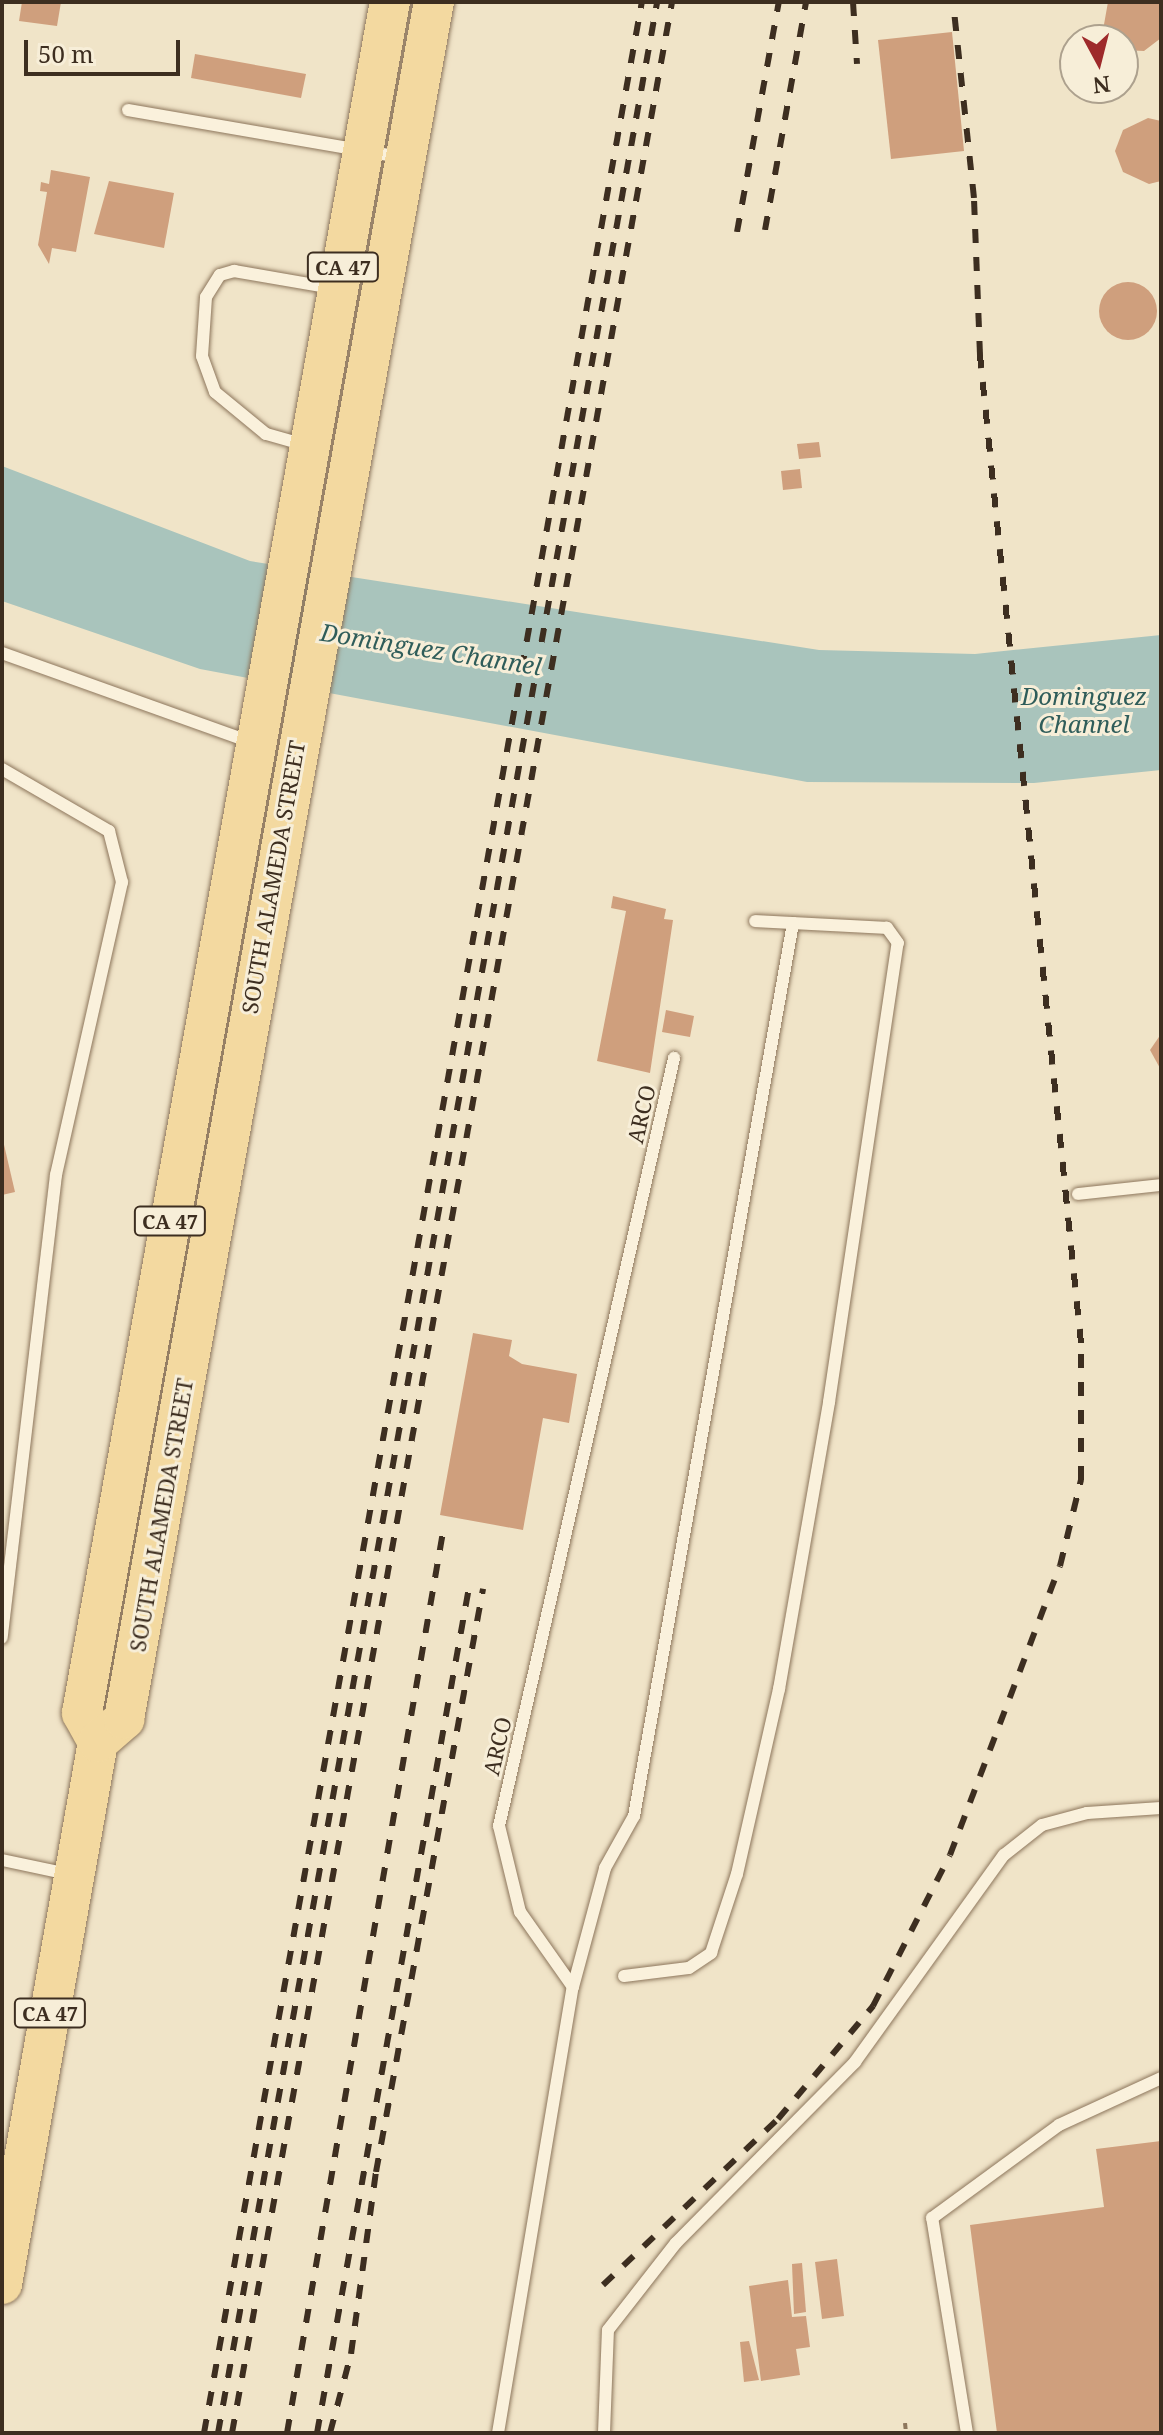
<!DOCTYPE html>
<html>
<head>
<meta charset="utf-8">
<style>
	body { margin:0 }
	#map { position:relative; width:1163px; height:2435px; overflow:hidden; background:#f0e4c8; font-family:"Noto Serif",serif }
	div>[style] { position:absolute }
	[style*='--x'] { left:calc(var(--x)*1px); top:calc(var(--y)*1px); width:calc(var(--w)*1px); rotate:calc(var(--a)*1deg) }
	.water>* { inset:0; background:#a9c4bc }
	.building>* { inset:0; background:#cf9f7d }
	.round { border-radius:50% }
	.path>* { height:4px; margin-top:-2px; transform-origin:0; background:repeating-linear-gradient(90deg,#8d765c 0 6px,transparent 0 10px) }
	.roads { filter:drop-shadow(0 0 2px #8d765c) drop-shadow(0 0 2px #8d765c) }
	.lane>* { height:12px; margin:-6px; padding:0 6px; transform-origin:6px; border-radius:6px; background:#faf1dc }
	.primary>* { height:40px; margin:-20px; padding:0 20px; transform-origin:20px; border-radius:20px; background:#f3d9a0 }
	.rail>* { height:6px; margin-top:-3px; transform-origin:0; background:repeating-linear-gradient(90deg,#3d2e20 0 14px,transparent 0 28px) }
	span { translate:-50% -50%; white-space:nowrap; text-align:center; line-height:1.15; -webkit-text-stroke:6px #f7eed8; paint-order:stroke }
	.shield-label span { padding:2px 6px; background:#f7eed8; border:2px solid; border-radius:6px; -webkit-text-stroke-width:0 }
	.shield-label { font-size:20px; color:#3d2e20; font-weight:700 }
	.street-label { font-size:22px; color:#3d2e20 }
	.water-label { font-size:24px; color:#2f5d5a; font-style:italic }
	.frame { position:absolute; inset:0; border:4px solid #3d2e20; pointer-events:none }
	.north { position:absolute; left:1059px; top:24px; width:80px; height:80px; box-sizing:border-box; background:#f7eed8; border:2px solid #ada18e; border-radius:50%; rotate:173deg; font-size:22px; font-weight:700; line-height:32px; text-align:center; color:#3d2e20 }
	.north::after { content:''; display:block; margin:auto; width:28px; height:36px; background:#9e2a2b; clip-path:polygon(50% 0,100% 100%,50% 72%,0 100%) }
	.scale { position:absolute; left:24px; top:40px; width:156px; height:36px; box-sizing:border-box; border:4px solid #3d2e20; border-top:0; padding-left:10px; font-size:24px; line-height:28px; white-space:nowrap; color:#3d2e20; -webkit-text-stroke:6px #f7eed8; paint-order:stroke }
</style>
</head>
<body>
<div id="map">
	<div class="water">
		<div style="clip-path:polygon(2px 466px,250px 561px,819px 650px,975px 654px,1161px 635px,1161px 770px,1034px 783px,807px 782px,200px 669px,2px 601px)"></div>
	</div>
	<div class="building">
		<div style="clip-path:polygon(22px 2px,61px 2px,57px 26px,19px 21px)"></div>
		<div style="clip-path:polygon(1108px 2px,1161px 2px,1161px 38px,1144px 51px,1123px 50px,1123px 40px,1108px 40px,1103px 30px)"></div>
		<div style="clip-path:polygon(952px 32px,964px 151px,891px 159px,878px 40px)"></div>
		<div style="clip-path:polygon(195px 54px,306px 74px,301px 98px,191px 78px)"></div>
		<div style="clip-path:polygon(1148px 118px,1161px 121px,1161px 181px,1149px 184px,1123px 172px,1115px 151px,1123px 130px)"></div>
		<div style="clip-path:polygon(51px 170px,90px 177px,76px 252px,52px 248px,49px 264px,38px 245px,47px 192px,40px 191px,41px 182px,49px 184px)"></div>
		<div style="clip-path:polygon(109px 181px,174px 193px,164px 248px,94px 234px)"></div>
		<div class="round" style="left:1099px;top:282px;width:58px;height:58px"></div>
		<div style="clip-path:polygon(819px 442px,821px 457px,799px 459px,797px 444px)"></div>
		<div style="clip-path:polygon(800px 469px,802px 488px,783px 490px,781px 471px)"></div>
		<div style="clip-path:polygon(613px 896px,666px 909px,664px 919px,673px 920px,650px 1073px,597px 1061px,626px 911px,611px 908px)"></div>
		<div style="clip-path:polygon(666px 1010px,694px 1016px,690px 1037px,662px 1032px)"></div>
		<div style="clip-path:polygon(1161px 1034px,1161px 1070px,1150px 1050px)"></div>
		<div style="clip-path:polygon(2px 1136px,15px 1192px,2px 1195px)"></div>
		<div style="clip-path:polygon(473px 1333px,512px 1340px,509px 1356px,522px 1364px,577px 1374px,569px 1423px,543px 1418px,523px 1530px,440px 1515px)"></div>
		<div style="clip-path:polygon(1161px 2141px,1161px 2433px,997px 2433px,970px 2225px,1104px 2207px,1096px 2149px)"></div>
		<div style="clip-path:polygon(837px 2259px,844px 2316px,822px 2319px,815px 2262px)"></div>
		<div style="clip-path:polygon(802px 2263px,806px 2312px,794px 2314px,792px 2264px)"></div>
		<div style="clip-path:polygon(788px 2280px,792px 2317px,806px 2316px,810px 2347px,796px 2349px,800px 2375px,761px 2381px,749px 2286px)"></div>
		<div style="clip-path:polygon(749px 2341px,759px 2380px,744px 2382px,740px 2342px)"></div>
	</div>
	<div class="path">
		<div style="--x:905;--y:2423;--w:10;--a:84"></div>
	</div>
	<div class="roads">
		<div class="lane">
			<div style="--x:128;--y:110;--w:276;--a:9.8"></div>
			<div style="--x:305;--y:445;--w:41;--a:-164.2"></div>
			<div style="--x:266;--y:434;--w:66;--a:-140.5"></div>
			<div style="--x:215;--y:392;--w:38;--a:-110"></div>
			<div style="--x:202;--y:356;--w:59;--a:-86.1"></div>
			<div style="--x:206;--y:297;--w:26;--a:-58"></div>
			<div style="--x:220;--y:275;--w:15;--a:-16"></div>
			<div style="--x:234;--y:271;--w:99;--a:9.8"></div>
			<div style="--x:2;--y:653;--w:264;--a:19.7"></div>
			<div style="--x:2;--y:769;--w:124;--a:30.1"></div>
			<div style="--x:109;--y:831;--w:53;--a:75.7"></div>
			<div style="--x:122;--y:882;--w:300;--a:102.7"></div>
			<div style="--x:56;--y:1175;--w:466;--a:96.7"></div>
			<div style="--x:1078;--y:1194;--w:83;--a:-6.2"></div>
			<div style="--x:2;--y:1860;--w:67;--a:12"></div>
			<div style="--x:624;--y:1976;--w:65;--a:-7"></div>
			<div style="--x:689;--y:1968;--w:27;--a:-34"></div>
			<div style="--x:711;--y:1953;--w:83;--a:-71.8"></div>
			<div style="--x:737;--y:1874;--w:190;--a:-77.2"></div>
			<div style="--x:779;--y:1689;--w:291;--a:-80.1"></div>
			<div style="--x:829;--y:1402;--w:464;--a:-81.5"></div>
			<div style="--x:898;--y:943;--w:19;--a:-126"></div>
			<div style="--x:887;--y:928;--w:132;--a:-177"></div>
			<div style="--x:573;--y:1987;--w:123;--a:-74.9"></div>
			<div style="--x:605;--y:1868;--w:60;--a:-60.9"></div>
			<div style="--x:634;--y:1816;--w:907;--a:-79.9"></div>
			<div style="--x:498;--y:2433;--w:452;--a:-80.5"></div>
			<div style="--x:573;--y:1987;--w:92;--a:-125.2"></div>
			<div style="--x:520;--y:1912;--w:89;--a:-103.7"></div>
			<div style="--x:499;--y:1826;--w:788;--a:-77.16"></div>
			<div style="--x:604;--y:2433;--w:103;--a:-87.8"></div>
			<div style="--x:608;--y:2330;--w:110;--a:-52"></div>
			<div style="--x:676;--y:2243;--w:255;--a:-45.3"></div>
			<div style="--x:855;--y:2062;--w:255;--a:-54.3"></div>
			<div style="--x:1004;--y:1855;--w:48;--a:-38.3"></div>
			<div style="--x:1042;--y:1825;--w:47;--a:-14.9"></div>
			<div style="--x:1087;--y:1813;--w:74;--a:-3.9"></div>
			<div style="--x:967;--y:2433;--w:218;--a:-99.2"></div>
			<div style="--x:932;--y:2218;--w:157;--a:-36.2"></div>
			<div style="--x:1059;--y:2125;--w:112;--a:-24.7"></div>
		</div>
		<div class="primary">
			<div style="--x:98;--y:1742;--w:33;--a:-119"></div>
			<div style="--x:82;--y:1713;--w:1739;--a:-79.8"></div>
			<div style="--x:2;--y:2284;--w:550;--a:-79.96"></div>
			<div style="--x:98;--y:1742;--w:35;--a:-41"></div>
			<div style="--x:124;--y:1719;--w:1745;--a:-79.77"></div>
		</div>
	</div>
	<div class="rail">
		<div style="--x:853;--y:2;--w:62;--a:86.3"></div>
		<div style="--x:765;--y:230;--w:232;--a:-79.8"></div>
		<div style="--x:737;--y:232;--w:234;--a:-79.7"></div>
		<div style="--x:603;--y:2285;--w:241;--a:-43.5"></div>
		<div style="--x:778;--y:2119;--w:148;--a:-49.9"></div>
		<div style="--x:873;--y:2006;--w:169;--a:-63"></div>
		<div style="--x:950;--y:1855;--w:309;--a:-69.2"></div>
		<div style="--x:1060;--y:1566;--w:89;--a:-76.3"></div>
		<div style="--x:1081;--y:1480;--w:137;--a:-90"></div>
		<div style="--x:1081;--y:1343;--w:993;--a:-95.84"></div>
		<div style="--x:980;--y:355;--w:157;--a:-92.2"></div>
		<div style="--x:974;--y:198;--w:197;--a:-96.1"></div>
		<div style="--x:204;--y:2433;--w:2470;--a:-79.79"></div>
		<div style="--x:218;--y:2433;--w:2470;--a:-79.76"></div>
		<div style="--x:232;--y:2433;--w:2470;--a:-79.74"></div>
		<div style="--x:287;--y:2433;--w:914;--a:-80.18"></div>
		<div style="--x:317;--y:2433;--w:860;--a:-79.81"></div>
		<div style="--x:330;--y:2433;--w:82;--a:-75.1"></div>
		<div style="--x:351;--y:2354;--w:184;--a:-82.2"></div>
		<div style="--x:376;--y:2172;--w:593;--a:-79.6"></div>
	</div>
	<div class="shield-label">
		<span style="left:343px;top:267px">CA 47</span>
		<span style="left:170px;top:1221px">CA 47</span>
		<span style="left:50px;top:2013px">CA 47</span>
	</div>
	<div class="street-label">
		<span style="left:273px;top:877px;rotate:-80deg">SOUTH ALAMEDA STREET</span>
		<span style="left:641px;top:1114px;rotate:-77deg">ARCO</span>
		<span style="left:161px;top:1515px;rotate:-80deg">SOUTH ALAMEDA STREET</span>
		<span style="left:497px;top:1746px;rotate:-77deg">ARCO</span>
	</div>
	<div class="water-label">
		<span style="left:431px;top:649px;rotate:9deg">Dominguez Channel</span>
		<span style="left:1084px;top:710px">Dominguez<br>Channel</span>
	</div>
	<div class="frame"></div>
	<div class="north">N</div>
	<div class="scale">50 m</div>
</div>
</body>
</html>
